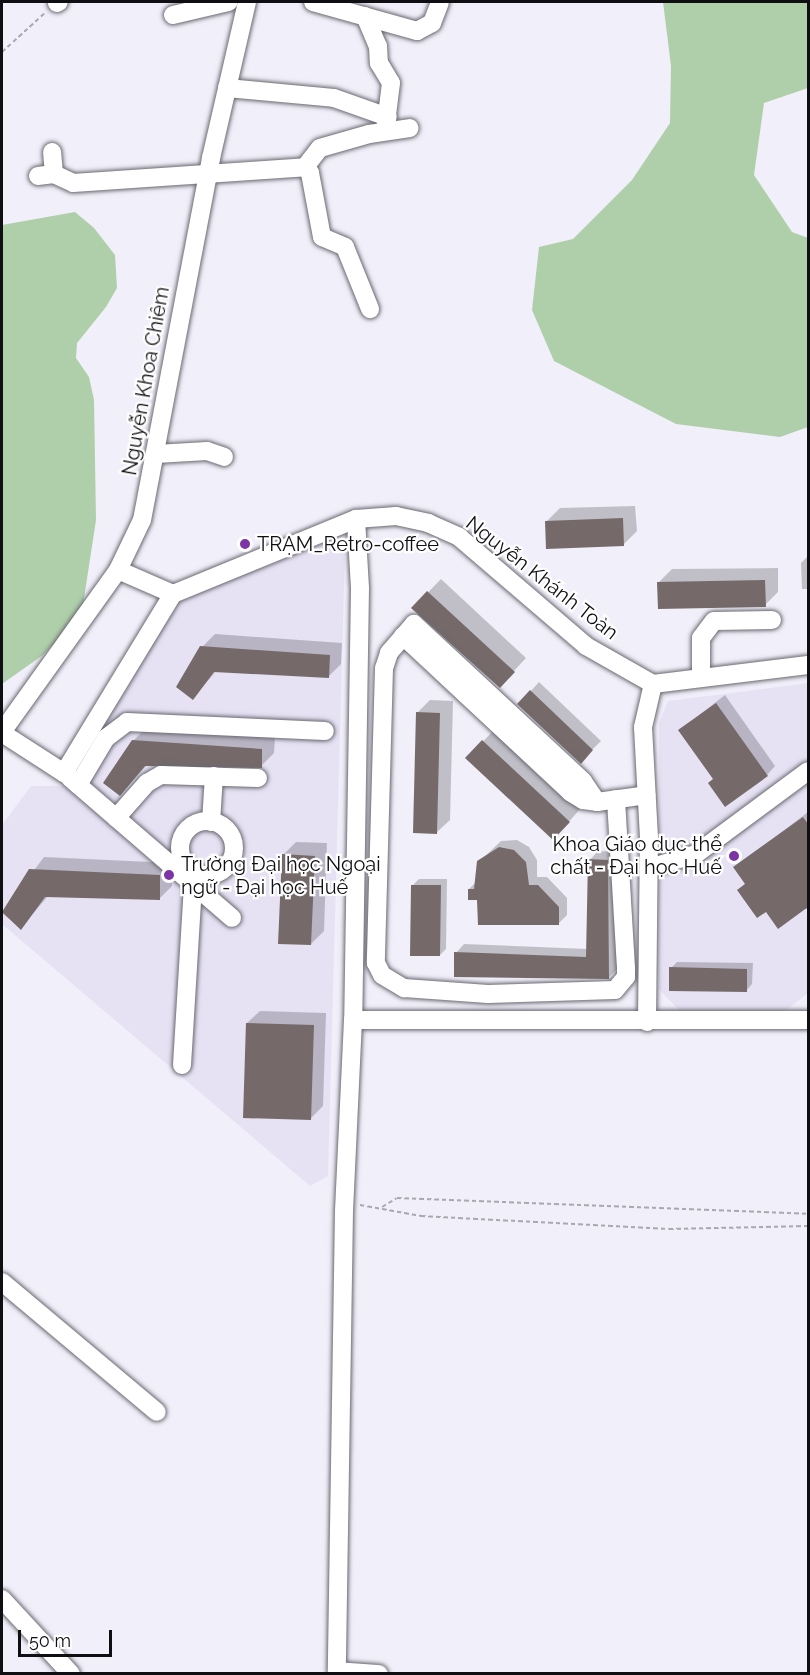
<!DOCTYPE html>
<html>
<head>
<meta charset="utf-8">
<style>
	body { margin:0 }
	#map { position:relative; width:810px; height:1675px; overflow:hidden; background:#f1eff9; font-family:Raleway,sans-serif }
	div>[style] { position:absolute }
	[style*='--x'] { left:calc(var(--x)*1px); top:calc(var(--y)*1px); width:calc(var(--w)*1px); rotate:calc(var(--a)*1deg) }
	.built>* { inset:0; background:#e6e2f4 }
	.green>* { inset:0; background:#afcfaa }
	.shadow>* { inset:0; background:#0003 }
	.building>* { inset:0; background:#756a69 }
	.path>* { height:2px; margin-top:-1px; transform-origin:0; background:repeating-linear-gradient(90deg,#a9a7af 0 4.5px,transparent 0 7.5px) }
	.roads { filter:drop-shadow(0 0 2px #6a6871) drop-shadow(0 0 2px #6a6871) }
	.minor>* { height:18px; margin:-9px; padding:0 9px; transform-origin:9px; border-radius:9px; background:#fff }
	.minor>.ring { margin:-9px; padding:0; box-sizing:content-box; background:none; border:18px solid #fff; border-radius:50% }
	.dots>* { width:16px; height:16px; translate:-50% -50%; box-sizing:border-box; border:3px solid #fefefe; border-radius:50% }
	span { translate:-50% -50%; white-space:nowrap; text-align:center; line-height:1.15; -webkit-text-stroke:4.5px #fefefe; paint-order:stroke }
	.street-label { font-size:20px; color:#0f0e12 }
	.poi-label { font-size:20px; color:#0f0e12 }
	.left { translate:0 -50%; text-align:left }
	.right { translate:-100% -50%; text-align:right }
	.frame { position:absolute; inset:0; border:3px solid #0f0e12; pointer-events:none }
	.scale { position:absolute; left:18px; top:1630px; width:94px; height:27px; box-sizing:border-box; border:3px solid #0f0e12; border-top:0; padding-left:8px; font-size:18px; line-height:21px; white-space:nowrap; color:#0f0e12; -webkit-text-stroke:4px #fefefe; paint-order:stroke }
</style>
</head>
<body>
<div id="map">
	<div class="built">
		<div style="clip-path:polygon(335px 539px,345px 548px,328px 1176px,310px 1186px,2px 924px,2px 825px,31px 786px,62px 786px,177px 598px)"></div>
		<div style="clip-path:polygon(808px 683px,808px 993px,784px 1012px,680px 1011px,659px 989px,659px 723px,668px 701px)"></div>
	</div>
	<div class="green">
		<div style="clip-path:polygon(663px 2px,808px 2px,808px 88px,764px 103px,754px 175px,792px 232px,808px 238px,808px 427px,780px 437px,676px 424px,554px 361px,532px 310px,539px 247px,573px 239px,632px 180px,670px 123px,671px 66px)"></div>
		<div style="clip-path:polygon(75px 212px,94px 228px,115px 255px,117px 288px,106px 307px,77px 343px,76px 358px,89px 377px,94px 400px,96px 520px,83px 605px,70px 627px,43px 655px,2px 684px,2px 225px)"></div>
	</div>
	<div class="shadow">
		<div style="clip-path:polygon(635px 506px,637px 531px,624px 544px,547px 521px,560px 508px)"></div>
		<div style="clip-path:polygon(808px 556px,808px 589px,802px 589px,801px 563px)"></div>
		<div style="clip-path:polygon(778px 568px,778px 592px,765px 605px,659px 582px,672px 569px)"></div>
		<div style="clip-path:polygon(441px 579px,526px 658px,512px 673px,413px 608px)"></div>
		<div style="clip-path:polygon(215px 634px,342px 643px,341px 664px,328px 677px,217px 670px,193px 698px,202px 647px)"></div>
		<div style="clip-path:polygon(539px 682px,601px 741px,581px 761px,519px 704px)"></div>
		<div style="clip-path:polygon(725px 695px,775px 766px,767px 775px,715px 779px,680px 730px)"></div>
		<div style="clip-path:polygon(430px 700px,453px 701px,450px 820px,437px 832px,417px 713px)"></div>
		<div style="clip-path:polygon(146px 728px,275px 736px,274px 753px,261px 766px,147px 765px,120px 794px,133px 741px)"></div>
		<div style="clip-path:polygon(496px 728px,581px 808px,566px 825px,467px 758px)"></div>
		<div style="clip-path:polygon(808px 812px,808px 909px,766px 910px,739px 890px,746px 883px,735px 867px)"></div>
		<div style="clip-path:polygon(517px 840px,529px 847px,537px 860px,537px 877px,547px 877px,567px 898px,567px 915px,558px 924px,479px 899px,469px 889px,476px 882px,479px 862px,501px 841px)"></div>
		<div style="clip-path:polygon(296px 842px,327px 843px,324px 931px,311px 944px,283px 855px)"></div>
		<div style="clip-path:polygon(598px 851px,616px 852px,617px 969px,609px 977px,456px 953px,464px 944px,587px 949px,590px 860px)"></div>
		<div style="clip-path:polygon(44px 857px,172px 863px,172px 886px,159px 899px,48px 896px,21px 928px,2px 913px)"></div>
		<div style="clip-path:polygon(419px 879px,447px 879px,446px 949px,440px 955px,413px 885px)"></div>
		<div style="clip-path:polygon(677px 962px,753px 963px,752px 984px,746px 991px,671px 968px)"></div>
		<div style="clip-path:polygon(260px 1011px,326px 1013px,323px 1106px,310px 1119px,247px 1023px)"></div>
	</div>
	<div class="building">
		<div style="clip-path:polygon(623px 518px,624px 546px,546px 549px,545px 521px)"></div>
		<div style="clip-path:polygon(765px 580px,766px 607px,658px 609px,657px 582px)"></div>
		<div style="clip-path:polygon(427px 591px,515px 672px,500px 688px,411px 608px)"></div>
		<div style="clip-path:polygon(200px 646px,330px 655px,329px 678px,214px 672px,193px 700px,176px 687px)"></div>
		<div style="clip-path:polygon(530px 690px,593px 750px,581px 764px,517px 704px)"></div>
		<div style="clip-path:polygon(716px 703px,768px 776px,725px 807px,708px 783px,713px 779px,678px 730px)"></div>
		<div style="clip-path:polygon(416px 712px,440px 713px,437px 834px,413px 833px)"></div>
		<div style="clip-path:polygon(132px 740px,262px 749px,262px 768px,145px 766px,120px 796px,103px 783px)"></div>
		<div style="clip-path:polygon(482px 740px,570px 822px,553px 840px,465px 758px)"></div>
		<div style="clip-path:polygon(803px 817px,808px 824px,808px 907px,778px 929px,766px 912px,757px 918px,737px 890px,745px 884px,733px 867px)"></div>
		<div style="clip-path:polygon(499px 847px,514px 850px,526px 862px,529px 885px,538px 885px,559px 907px,559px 925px,478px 925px,477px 900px,468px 900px,468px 889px,474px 889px,477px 861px)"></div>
		<div style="clip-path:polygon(282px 854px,315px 856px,311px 945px,278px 944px)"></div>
		<div style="clip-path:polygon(588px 859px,608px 860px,609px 979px,454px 977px,454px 952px,586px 957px)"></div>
		<div style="clip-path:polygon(29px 869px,160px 875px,160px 900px,45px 897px,21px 930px,2px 912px)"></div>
		<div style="clip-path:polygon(411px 885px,441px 885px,440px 956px,410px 956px)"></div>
		<div style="clip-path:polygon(669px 967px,747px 969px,747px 992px,669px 991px)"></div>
		<div style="clip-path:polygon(246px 1023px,314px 1025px,311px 1120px,243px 1118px)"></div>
	</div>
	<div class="path">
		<div style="--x:2;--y:52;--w:59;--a:-42.3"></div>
		<div style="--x:360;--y:1205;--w:62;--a:10.2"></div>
		<div style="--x:421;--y:1216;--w:248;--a:3"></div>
		<div style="--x:669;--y:1229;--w:139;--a:-1.2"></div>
		<div style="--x:382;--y:1207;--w:17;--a:-31"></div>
		<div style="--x:397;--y:1198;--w:411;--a:2.2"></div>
	</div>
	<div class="roads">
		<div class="minor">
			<div style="--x:313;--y:2;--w:108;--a:15.6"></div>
			<div style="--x:417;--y:31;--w:17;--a:-28"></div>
			<div style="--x:432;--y:23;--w:22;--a:-69"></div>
			<div style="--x:57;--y:3;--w:2;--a:-27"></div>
			<div style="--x:173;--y:15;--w:57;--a:-13.1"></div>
			<div style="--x:365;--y:16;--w:33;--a:67"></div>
			<div style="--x:378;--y:46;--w:17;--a:87"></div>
			<div style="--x:379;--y:63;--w:23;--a:59"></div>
			<div style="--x:391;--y:83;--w:48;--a:97.1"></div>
			<div style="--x:227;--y:88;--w:107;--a:5.3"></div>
			<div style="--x:334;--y:98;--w:57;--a:19.4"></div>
			<div style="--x:305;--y:167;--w:24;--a:-52"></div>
			<div style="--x:320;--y:148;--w:51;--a:-15.9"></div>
			<div style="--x:369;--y:134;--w:41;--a:-8.3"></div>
			<div style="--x:54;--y:174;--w:21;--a:25"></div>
			<div style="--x:73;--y:183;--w:233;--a:-3.9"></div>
			<div style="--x:305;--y:167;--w:8;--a:50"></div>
			<div style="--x:310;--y:173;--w:65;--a:79.4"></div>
			<div style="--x:322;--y:237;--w:25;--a:23"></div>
			<div style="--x:345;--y:247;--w:67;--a:68"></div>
			<div style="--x:38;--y:176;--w:16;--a:-7"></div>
			<div style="--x:54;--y:174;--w:22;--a:-95"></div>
			<div style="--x:156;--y:454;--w:51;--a:-3.4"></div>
			<div style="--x:207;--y:451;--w:18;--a:19"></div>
			<div style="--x:356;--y:519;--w:69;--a:86.7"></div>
			<div style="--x:360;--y:588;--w:432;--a:90.9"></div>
			<div style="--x:353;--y:1020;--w:191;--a:92.7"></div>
			<div style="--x:344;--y:1211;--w:460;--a:90.9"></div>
			<div style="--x:337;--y:1671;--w:42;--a:4.1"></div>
			<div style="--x:118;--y:570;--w:60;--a:23.6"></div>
			<div style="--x:173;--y:594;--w:198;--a:-22.3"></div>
			<div style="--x:356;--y:519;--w:40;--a:-4.3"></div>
			<div style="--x:396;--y:516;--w:33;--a:12"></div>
			<div style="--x:428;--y:523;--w:34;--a:24"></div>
			<div style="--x:459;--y:537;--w:167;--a:40.6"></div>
			<div style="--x:586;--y:646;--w:77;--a:29.6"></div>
			<div style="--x:653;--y:684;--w:156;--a:-7"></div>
			<div style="--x:403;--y:636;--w:229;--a:43"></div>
			<div style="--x:570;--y:792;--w:15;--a:32"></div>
			<div style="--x:583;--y:800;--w:14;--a:8"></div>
			<div style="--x:597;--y:802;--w:50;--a:-8"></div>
			<div style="--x:701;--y:678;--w:40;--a:-90"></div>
			<div style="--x:701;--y:638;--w:21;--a:-53"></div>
			<div style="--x:714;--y:621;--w:58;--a:-1"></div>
			<div style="--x:2;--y:732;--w:199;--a:-54.4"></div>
			<div style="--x:118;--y:570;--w:55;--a:-64.4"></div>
			<div style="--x:142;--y:520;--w:369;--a:-79.2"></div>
			<div style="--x:211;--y:158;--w:160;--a:-77"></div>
			<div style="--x:2;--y:733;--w:74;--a:32.8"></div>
			<div style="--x:64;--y:773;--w:210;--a:-58.7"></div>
			<div style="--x:70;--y:778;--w:214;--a:40.8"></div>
			<div style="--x:78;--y:785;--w:55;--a:-59.2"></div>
			<div style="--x:106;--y:738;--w:26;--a:-37"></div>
			<div style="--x:127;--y:722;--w:198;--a:2.6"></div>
			<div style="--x:597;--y:802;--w:25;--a:-124"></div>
			<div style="--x:583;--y:781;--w:231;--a:-137.1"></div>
			<div style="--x:414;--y:624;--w:38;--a:131"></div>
			<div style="--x:389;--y:653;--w:16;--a:108"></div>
			<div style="--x:384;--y:668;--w:295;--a:91.6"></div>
			<div style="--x:376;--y:963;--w:13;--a:63"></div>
			<div style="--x:382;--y:975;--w:26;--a:31"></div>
			<div style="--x:404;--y:988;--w:84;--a:4.1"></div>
			<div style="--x:488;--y:994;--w:127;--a:-1.8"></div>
			<div style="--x:615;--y:990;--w:17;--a:-50"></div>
			<div style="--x:626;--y:977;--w:9;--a:-90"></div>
			<div style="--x:626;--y:968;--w:169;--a:-93.4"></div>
			<div style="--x:116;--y:818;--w:47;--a:-48.5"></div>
			<div style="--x:147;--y:783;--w:16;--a:-30"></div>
			<div style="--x:161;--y:775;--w:97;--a:1.8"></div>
			<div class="ring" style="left:180px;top:821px;width:36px;height:36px"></div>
			<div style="--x:211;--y:822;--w:46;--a:-86.3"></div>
			<div style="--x:649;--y:868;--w:49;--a:-16.6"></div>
			<div style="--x:696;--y:854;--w:139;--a:-36.5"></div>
			<div style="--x:353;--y:1020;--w:455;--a:0"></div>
			<div style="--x:647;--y:1022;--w:184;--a:-89.4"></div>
			<div style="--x:649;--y:838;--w:111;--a:-93.1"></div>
			<div style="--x:643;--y:727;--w:44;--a:-76.9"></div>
			<div style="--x:182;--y:1065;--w:178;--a:-86.5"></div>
			<div style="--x:193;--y:887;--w:14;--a:-69"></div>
			<div style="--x:2;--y:1282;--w:202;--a:40"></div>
			<div style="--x:2;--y:1599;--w:102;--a:47.4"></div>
		</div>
	</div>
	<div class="dots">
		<div style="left:245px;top:544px;background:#7c34a6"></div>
		<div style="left:734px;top:856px;background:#7c34a6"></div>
		<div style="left:169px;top:875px;background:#7c34a6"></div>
	</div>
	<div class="street-label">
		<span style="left:146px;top:381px;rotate:-80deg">Nguyễn Khoa Chiêm</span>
		<span style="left:542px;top:578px;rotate:38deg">Nguyễn Khánh Toàn</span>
	</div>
	<div class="poi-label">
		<span class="left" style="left:257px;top:544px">TRẠM_Retro-coffee</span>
		<span class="right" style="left:722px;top:856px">Khoa Giáo dục thể<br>chất - Đại học Huế</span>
		<span class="left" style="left:181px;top:876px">Trường Đại học Ngoại<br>ngữ - Đại học Huế</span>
	</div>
	<div class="frame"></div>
	<div class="scale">50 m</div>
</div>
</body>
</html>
